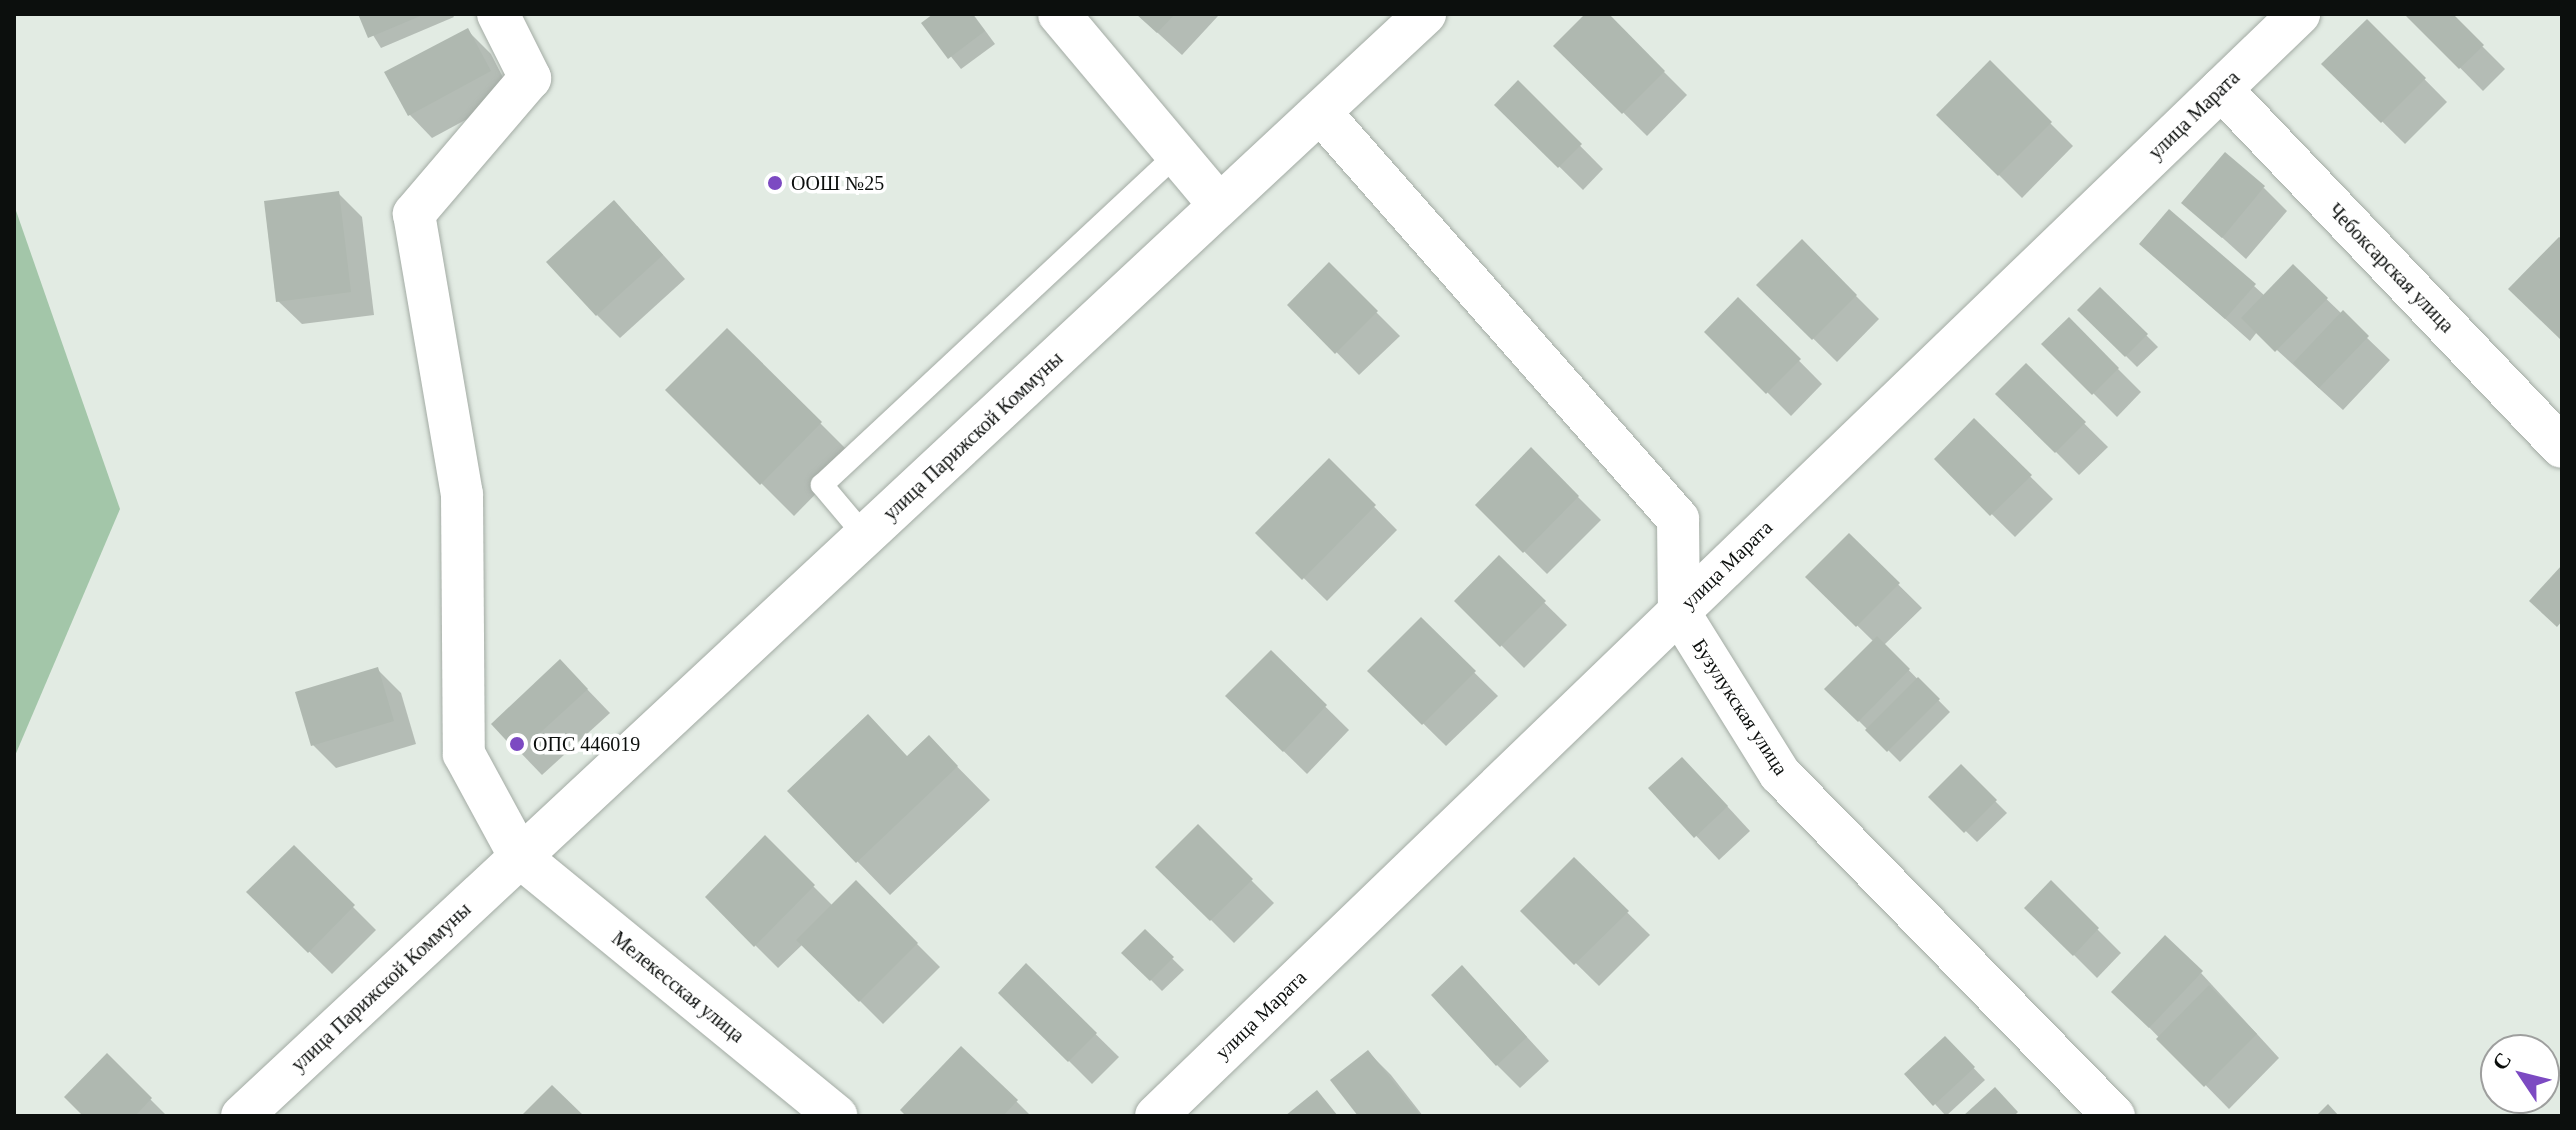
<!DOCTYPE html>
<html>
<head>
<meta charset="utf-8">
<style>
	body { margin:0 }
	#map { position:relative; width:2576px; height:1130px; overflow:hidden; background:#e2ebe3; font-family:Georgia,serif }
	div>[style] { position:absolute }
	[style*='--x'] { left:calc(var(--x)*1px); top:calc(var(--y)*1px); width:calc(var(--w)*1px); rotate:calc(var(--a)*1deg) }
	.green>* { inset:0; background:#a3c6a9 }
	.shadow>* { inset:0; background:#0003 }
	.building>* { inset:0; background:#afb8b0 }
	.roads { filter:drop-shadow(0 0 2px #a3aba4) drop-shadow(0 0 2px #a3aba4) }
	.service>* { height:22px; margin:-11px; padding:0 11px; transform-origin:11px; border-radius:11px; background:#fff }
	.minor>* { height:42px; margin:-21px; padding:0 21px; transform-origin:21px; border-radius:21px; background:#fff }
	.dots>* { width:22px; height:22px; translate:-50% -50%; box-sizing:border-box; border:4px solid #fff; border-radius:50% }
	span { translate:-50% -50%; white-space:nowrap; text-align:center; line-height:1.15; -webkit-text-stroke:7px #fff; paint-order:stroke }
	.street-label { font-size:20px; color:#0c0f0d }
	.poi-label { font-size:20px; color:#0c0f0d }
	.left { translate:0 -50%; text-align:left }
	.frame { position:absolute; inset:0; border:16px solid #0c0f0d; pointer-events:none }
	.north { position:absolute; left:2480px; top:1034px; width:80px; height:80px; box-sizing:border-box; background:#fff; border:2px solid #9e9f9e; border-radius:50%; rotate:305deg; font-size:22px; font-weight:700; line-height:32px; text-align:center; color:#0c0f0d }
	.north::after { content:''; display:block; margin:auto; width:28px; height:36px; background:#7c4ac2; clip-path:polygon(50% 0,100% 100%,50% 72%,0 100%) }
</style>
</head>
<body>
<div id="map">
	<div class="green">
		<div style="clip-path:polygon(14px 205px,120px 509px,14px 758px)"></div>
	</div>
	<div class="shadow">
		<div style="clip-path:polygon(360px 14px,452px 14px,454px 17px,381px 48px)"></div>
		<div style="clip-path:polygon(936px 14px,973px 14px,995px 44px,961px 69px,924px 23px)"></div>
		<div style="clip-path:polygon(1137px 14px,1217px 14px,1218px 16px,1182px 55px)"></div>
		<div style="clip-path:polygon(1587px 14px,1606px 14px,1687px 95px,1647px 136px,1556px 46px)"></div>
		<div style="clip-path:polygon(2407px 14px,2450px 14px,2505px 69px,2483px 91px)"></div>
		<div style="clip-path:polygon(2367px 21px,2447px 102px,2405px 144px,2324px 64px)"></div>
		<div style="clip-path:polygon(468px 31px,491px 54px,512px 95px,432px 138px,409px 114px)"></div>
		<div style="clip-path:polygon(1990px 63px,2073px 146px,2022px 198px,1939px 115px)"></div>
		<div style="clip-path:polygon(1518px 83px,1603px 169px,1583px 190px,1497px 105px)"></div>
		<div style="clip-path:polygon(2264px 188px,2287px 211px,2246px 259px,2184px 203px)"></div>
		<div style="clip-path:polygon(338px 193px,362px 217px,374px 315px,302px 324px,278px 301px)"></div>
		<div style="clip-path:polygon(637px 226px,685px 279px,620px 338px,597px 315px)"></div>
		<div style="clip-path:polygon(1802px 242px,1879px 319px,1837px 362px,1759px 285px)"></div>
		<div style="clip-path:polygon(2141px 244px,2254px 286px,2265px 296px,2293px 267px,2390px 360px,2343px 410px,2257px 332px,2250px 341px)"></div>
		<div style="clip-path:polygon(1329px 265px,1400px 336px,1359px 375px,1290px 305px)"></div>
		<div style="clip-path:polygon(2100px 289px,2158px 347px,2137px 367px,2080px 310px)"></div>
		<div style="clip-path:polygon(1738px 299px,1822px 384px,1791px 416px,1707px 332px)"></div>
		<div style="clip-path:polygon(2069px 320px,2141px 392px,2117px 417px,2044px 344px)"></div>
		<div style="clip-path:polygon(727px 330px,853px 456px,794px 516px,668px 390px)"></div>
		<div style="clip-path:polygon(2026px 366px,2108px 447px,2079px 475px,1998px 394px)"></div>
		<div style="clip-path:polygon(1974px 421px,2053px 499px,2015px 537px,1936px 459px)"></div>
		<div style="clip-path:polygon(1531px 450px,1601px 520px,1547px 574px,1477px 505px)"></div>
		<div style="clip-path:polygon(1329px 461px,1397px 530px,1327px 601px,1258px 533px)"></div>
		<div style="clip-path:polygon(1849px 536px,1922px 608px,1884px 645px,1950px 712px,1900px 762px,1827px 689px,1874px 642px,1808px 577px)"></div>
		<div style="clip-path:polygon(1499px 558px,1567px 625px,1524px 668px,1457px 601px)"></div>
		<div style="clip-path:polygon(1421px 620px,1498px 696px,1446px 746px,1370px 671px)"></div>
		<div style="clip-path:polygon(1271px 653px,1349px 730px,1307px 774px,1251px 719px)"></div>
		<div style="clip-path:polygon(378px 670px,401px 693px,416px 744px,336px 768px,313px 745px)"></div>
		<div style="clip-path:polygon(583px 685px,610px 713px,542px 775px,493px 724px)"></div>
		<div style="clip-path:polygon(929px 738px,990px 800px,890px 895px,790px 792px,908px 758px)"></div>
		<div style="clip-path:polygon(1961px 767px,2007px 813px,1977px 842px,1931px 797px)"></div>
		<div style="clip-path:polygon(1705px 782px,1750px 831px,1719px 860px,1651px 788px)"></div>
		<div style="clip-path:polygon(1198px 827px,1274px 903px,1234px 943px,1158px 867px)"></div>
		<div style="clip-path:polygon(765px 838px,833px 906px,856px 883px,940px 967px,883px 1024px,803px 944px,778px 968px,707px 897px)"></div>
		<div style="clip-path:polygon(294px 848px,376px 930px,332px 974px,249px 892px)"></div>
		<div style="clip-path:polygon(1574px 860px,1650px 935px,1599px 986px,1523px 911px)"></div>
		<div style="clip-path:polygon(2051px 883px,2121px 953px,2097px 978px,2027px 908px)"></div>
		<div style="clip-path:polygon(1145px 932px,1184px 970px,1162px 991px,1124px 953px)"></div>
		<div style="clip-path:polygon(1026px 966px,1119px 1057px,1092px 1084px,1000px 992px)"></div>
		<div style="clip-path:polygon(2201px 973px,2279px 1058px,2229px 1109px,2137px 1015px)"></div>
		<div style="clip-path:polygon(1485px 991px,1549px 1061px,1520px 1088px,1497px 1065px)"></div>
		<div style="clip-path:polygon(1945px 1038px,1985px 1080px,1946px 1116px,1935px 1104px)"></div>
		<div style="clip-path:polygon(1368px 1052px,1391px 1075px,1423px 1116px,1361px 1116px)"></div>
		<div style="clip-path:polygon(107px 1056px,167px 1116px,85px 1116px)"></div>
		<div style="clip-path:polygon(1016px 1101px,1031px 1116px,909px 1116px)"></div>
	</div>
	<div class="building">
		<div style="clip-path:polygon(358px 14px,425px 14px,368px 38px)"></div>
		<div style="clip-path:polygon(933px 14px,972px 14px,985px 31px,948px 59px,921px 23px)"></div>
		<div style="clip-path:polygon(1136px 14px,1175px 14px,1157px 33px)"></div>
		<div style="clip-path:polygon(1585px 14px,1609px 14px,1665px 71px,1622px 114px,1553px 46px)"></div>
		<div style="clip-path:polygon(2404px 14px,2453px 14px,2484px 45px,2459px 69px)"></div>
		<div style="clip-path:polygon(2367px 19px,2426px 78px,2381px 123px,2321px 64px)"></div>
		<div style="clip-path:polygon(468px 28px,491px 71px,408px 116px,384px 72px)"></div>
		<div style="clip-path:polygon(1990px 60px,2052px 122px,1998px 176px,1936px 115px)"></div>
		<div style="clip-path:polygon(1518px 80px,1582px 144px,1558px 168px,1494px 105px)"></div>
		<div style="clip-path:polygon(2225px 152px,2265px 186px,2222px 238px,2181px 203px)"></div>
		<div style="clip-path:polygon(339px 191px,351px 292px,276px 302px,264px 201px)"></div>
		<div style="clip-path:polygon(614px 200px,663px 255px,596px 316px,546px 262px)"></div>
		<div style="clip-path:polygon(2169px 209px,2256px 284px,2225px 319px,2139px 244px)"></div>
		<div style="clip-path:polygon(2559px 237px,2562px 239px,2562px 341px,2508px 289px)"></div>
		<div style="clip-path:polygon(1802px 239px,1857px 295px,1812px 340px,1756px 285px)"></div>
		<div style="clip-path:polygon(1329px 262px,1378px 311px,1335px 354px,1287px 305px)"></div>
		<div style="clip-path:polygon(2293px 264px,2328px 298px,2275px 352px,2241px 318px)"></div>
		<div style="clip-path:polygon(2100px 287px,2148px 334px,2125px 357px,2077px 310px)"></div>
		<div style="clip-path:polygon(1738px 297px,1801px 359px,1766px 394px,1704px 332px)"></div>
		<div style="clip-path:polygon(2343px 310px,2369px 336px,2319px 388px,2293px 363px)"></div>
		<div style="clip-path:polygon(2069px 317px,2119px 368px,2092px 395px,2041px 344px)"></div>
		<div style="clip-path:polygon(727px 328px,822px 422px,760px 485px,665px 390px)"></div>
		<div style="clip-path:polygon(2026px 363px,2086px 422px,2055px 453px,1995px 394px)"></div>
		<div style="clip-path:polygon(1974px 418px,2032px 475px,1990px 516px,1934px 459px)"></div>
		<div style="clip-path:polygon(1531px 447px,1579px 496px,1523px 553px,1475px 505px)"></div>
		<div style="clip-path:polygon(1329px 458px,1376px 505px,1302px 580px,1255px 533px)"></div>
		<div style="clip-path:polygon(1849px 533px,1900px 583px,1856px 627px,1805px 577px)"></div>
		<div style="clip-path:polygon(1499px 555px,1546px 601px,1500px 647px,1454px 601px)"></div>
		<div style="clip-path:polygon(2562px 565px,2562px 621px,2557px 627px,2529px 601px)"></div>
		<div style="clip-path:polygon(1421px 617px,1476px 671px,1422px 725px,1367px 671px)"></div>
		<div style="clip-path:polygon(1877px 636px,1910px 669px,1858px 722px,1824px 689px)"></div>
		<div style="clip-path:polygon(1271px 650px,1327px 705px,1283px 752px,1225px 696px)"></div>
		<div style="clip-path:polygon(560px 659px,588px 689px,518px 753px,491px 724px)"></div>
		<div style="clip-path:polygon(378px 667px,394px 721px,311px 746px,295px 692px)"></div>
		<div style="clip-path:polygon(1918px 677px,1940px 699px,1887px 752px,1865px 730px)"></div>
		<div style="clip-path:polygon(868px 714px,907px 756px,929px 735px,958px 766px,856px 863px,787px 791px)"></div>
		<div style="clip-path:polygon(1682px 757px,1728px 806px,1694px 838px,1648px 788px)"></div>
		<div style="clip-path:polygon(1961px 764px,1997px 800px,1964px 833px,1928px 797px)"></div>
		<div style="clip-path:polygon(1198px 824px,1253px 879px,1210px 921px,1155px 867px)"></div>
		<div style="clip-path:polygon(765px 835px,815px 885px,754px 947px,705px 897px)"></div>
		<div style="clip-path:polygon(294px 845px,355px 905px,308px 953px,246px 892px)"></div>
		<div style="clip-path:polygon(1574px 857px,1629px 911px,1574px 965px,1520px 911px)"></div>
		<div style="clip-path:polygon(856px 880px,918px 943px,859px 1002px,796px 940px)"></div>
		<div style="clip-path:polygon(2051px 880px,2099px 928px,2073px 956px,2024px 908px)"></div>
		<div style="clip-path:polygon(1145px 929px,1174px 957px,1150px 981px,1121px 953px)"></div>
		<div style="clip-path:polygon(2165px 935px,2203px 971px,2149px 1028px,2111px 992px)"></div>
		<div style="clip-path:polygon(1026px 963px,1097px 1033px,1068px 1062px,998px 993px)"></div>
		<div style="clip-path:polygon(1462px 965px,1527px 1037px,1496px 1066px,1431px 995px)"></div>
		<div style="clip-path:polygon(2209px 985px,2257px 1034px,2204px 1087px,2156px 1039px)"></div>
		<div style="clip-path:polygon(1945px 1036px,1975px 1067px,1933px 1106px,1904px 1074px)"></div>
		<div style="clip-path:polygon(961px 1046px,1018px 1100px,1003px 1116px,906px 1116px,900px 1110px)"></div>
		<div style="clip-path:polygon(1368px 1050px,1421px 1116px,1358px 1116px,1330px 1080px)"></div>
		<div style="clip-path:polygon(107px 1053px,152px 1098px,135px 1116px,83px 1116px,64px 1097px)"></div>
		<div style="clip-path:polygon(552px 1085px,584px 1116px,521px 1116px)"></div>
		<div style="clip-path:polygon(1995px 1087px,2018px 1112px,2014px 1116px,1963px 1116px)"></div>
		<div style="clip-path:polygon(1317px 1090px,1338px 1116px,1285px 1116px)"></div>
		<div style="clip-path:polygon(2328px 1104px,2339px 1116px,2316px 1116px)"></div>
	</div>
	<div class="roads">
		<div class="service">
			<div style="--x:865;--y:536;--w:67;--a:-130.1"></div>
			<div style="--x:822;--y:485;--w:485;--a:-43"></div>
		</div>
		<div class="minor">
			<div style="--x:498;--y:14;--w:72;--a:63.4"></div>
			<div style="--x:530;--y:78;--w:179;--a:130.5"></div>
			<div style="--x:414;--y:214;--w:284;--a:80.3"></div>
			<div style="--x:462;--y:494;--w:260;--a:89.6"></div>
			<div style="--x:464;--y:754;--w:117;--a:61.5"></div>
			<div style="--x:520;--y:857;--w:409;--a:39.3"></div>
			<div style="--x:1059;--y:14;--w:249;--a:50"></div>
			<div style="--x:2221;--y:89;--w:494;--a:46.4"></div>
			<div style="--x:1320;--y:112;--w:542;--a:48.66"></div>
			<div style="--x:1678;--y:519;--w:93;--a:89.4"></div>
			<div style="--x:1679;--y:612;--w:191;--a:58.1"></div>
			<div style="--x:1780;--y:774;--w:478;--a:45.7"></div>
			<div style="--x:242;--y:1116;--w:1617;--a:-42.97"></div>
			<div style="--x:1156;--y:1116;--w:1588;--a:-43.95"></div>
		</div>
	</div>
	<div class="dots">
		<div style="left:775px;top:183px;background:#7c4ac2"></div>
		<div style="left:517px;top:744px;background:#7c4ac2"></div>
	</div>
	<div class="street-label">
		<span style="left:2194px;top:115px;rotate:-44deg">улица Марата</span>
		<span style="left:2391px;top:268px;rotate:46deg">Чебоксарская улица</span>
		<span style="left:973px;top:436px;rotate:-43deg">улица Парижской Коммуны</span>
		<span style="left:1727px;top:565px;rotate:-44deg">улица Марата</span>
		<span style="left:1740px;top:707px;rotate:57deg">Бузулукская улица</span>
		<span style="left:381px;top:987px;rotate:-43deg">улица Парижской Коммуны</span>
		<span style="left:678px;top:987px;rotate:39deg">Мелекесская улица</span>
		<span style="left:1261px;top:1015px;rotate:-44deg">улица Марата</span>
	</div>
	<div class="poi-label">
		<span class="left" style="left:791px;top:183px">ООШ №25</span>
		<span class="left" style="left:533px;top:744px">ОПС 446019</span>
	</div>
	<div class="frame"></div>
	<div class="north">С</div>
</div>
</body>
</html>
